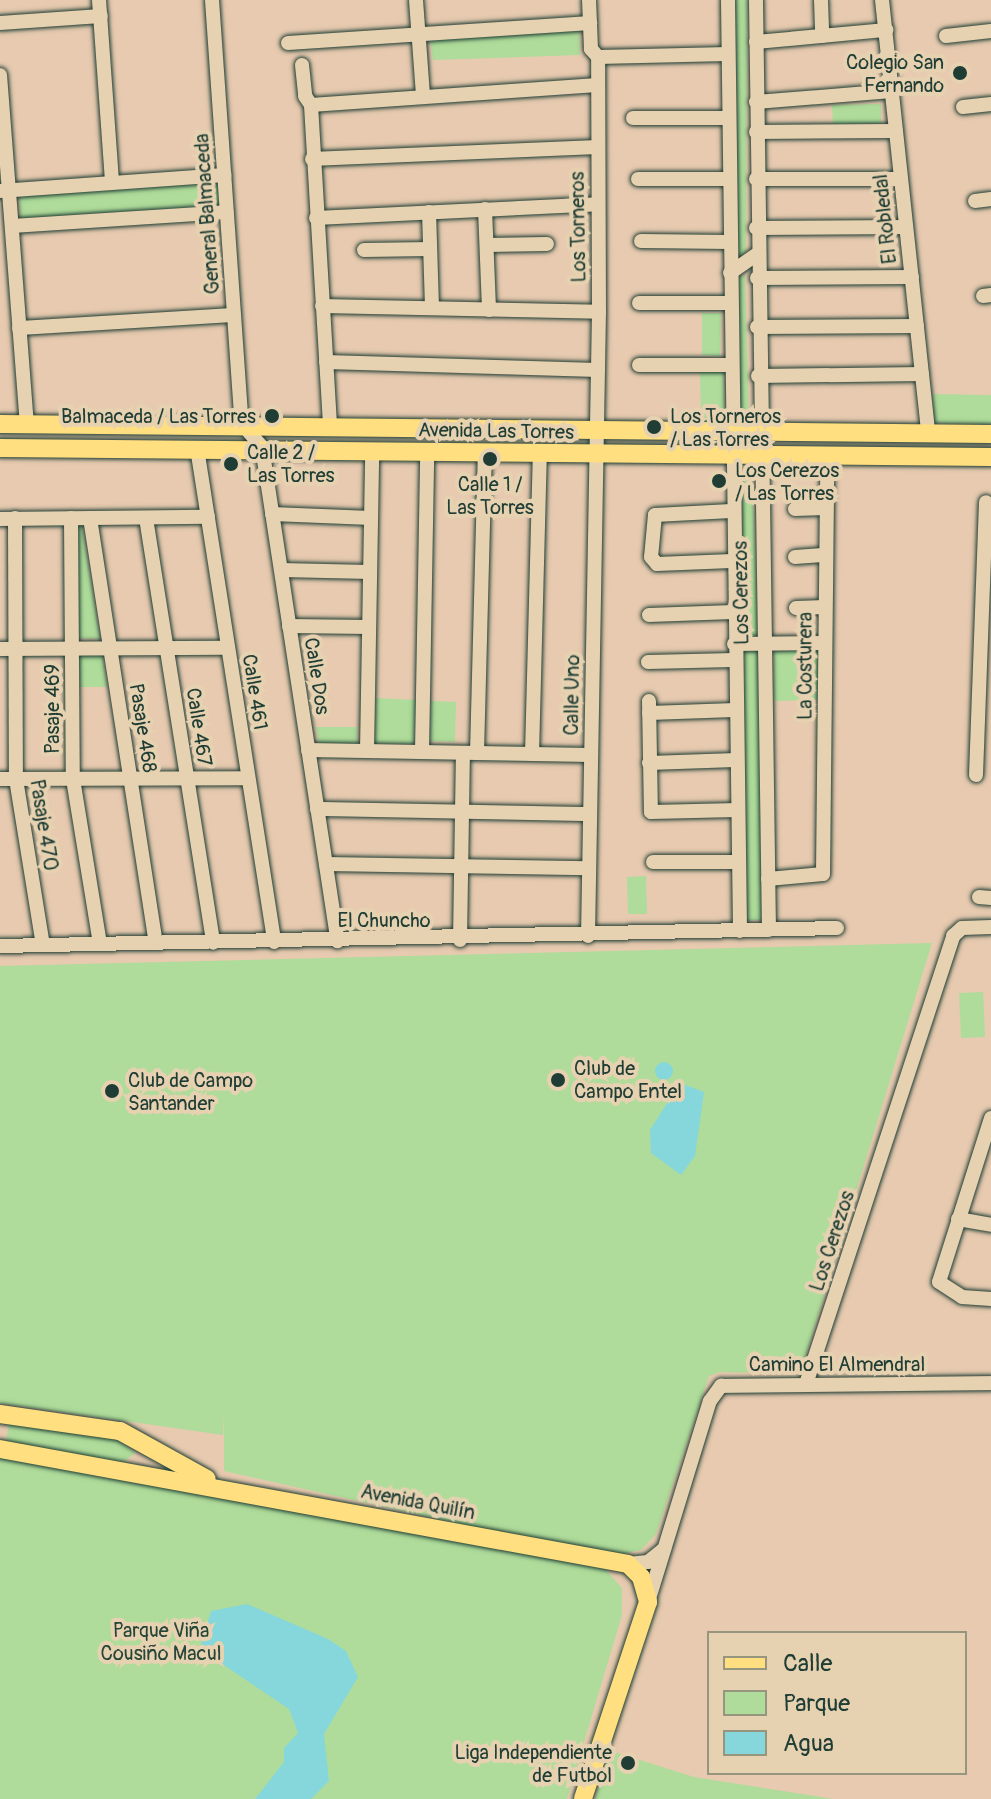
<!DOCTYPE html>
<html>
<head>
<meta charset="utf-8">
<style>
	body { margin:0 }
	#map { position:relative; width:991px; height:1799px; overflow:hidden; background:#e7caaf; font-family:Pangolin,sans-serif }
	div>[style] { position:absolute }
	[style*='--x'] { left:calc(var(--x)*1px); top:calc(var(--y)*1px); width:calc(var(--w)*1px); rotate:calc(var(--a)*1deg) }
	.green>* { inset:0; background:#afdc9a }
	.water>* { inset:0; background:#85d7dc }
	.round { border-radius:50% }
	.roads { filter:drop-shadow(0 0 2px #1f3d34) drop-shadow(0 0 2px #1f3d34) }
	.minor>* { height:14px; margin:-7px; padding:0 7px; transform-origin:7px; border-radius:7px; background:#e6d1b0 }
	.major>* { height:18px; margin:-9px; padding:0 9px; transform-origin:9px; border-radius:9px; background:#ffdf80 }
	.dots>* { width:22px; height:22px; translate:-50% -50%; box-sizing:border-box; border:4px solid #e6d1b0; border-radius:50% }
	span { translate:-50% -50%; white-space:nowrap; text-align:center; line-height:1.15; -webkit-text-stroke:8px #e6d1b0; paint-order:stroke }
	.poi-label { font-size:20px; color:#1f3d34 }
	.right { translate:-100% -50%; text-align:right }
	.left { translate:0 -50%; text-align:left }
	.street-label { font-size:20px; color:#1f3d34 }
	.park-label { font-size:20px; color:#264539 }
	.legend { position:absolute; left:707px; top:1631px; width:260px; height:144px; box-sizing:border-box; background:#e6d1b0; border:2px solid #96967e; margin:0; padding:10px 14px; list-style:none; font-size:24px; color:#1f3d34 }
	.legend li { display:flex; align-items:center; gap:16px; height:40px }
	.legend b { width:40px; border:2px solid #96967e }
</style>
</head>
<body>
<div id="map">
	<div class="green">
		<div style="clip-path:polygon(734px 0,747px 0,746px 252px,735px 260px)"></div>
		<div style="clip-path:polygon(579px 29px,580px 55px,433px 60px,430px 37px)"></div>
		<div style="clip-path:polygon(881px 104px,881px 123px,833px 125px,832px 105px)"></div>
		<div style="clip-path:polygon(218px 182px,221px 207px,21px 221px,19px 196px)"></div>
		<div style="clip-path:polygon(735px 276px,745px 276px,749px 424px,735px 424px)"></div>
		<div style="clip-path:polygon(702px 313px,721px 313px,720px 356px,702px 355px)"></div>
		<div style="clip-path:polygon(723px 370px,725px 422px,701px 422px,700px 371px)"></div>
		<div style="clip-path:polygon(933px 394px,991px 395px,991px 424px,934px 423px)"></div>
		<div style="clip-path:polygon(739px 476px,752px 476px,758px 636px,741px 637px)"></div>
		<div style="clip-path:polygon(75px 525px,82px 525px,100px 639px,76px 638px)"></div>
		<div style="clip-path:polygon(759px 650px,763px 920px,746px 920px,741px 651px)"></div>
		<div style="clip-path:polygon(818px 650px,818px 700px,774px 701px,774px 651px)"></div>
		<div style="clip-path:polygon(75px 652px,102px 653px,107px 687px,77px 687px)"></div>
		<div style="clip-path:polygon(376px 698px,416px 700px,414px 744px,374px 743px)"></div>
		<div style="clip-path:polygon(431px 701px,456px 702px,455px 742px,430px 741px)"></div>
		<div style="clip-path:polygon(316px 727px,357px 727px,357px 744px,319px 743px)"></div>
		<div style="clip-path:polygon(646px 876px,647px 914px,628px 914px,627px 877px)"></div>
		<div style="clip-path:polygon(932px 943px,800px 1374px,720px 1372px,709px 1376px,656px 1534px,641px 1550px,610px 1557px,224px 1471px,224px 1414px,223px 1435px,0 1403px,0 966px)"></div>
		<div style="clip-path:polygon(983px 992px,985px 1037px,961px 1038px,959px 993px)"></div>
		<div style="clip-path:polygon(9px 1423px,121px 1439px,135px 1453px,121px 1464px,6px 1441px)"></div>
		<div style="clip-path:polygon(0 1455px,605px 1569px,622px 1588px,622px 1615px,567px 1799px,0 1799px)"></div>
		<div style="clip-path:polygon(608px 1750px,694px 1777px,834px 1799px,595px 1799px)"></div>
	</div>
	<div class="water">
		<div class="round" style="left:655px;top:1062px;width:18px;height:18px"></div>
		<div style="clip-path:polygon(680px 1083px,704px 1092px,695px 1156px,681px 1175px,651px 1153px,650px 1130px)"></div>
		<div style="clip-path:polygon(247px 1604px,328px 1639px,346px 1651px,358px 1677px,324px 1734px,329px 1781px,311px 1799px,255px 1799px,284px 1762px,284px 1748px,298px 1733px,289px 1709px,200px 1649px,211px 1611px)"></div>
	</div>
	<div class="roads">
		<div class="minor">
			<div style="--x:99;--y:0;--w:183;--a:85.9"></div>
			<div style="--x:212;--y:0;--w:425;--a:86"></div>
			<div style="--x:242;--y:424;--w:30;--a:49"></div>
			<div style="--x:262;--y:447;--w:500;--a:81.3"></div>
			<div style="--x:416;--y:0;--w:95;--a:85.8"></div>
			<div style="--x:728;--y:0;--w:931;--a:89.26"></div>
			<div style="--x:756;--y:0;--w:930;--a:89.2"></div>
			<div style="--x:821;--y:0;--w:36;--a:88"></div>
			<div style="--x:882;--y:0;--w:436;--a:83.9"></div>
			<div style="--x:0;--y:23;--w:101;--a:-4"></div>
			<div style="--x:946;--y:36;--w:45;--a:-6.3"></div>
			<div style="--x:756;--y:42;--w:131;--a:-5.3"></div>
			<div style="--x:288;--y:43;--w:303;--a:-3.8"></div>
			<div style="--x:598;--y:57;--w:130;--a:-1.3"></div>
			<div style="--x:302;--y:65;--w:31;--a:84"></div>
			<div style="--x:305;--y:96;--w:11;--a:56"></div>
			<div style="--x:311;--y:105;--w:322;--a:86.6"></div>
			<div style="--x:0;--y:75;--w:350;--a:85.6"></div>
			<div style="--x:756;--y:102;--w:136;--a:-4.6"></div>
			<div style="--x:311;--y:105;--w:287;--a:-4"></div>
			<div style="--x:963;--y:107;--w:28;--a:-6"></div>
			<div style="--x:633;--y:118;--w:96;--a:0"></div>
			<div style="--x:756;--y:132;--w:140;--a:-0.4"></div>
			<div style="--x:312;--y:159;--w:285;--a:-2.4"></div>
			<div style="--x:638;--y:179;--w:91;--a:0"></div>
			<div style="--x:756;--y:179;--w:145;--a:0"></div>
			<div style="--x:0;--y:191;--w:225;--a:-4.1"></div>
			<div style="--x:975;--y:201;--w:16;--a:-7"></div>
			<div style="--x:485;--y:209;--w:101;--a:87.7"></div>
			<div style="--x:429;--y:212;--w:96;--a:88.2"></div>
			<div style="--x:316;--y:218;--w:282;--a:-2.8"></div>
			<div style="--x:12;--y:226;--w:215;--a:-3.7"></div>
			<div style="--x:756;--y:228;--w:150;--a:-0.4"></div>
			<div style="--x:641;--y:241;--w:88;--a:0.7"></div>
			<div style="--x:487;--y:245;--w:60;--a:-1"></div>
			<div style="--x:364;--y:250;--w:66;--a:-0.9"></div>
			<div style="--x:730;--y:273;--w:32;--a:-35"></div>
			<div style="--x:757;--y:278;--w:155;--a:-0.4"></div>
			<div style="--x:983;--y:296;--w:8;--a:-7"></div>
			<div style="--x:639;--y:303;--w:91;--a:0"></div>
			<div style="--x:322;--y:306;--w:277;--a:1.2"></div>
			<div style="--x:757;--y:327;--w:160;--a:-0.4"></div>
			<div style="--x:19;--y:328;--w:215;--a:-3.5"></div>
			<div style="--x:326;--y:362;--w:272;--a:1.7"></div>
			<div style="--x:639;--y:365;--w:91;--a:0"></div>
			<div style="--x:758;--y:376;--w:164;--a:-0.7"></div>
			<div style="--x:197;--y:448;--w:500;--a:81.1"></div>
			<div style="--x:795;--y:509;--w:31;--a:-2"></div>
			<div style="--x:731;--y:511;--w:76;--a:177"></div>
			<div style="--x:655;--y:515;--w:42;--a:95.4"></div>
			<div style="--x:651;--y:557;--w:9;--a:49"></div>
			<div style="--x:657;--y:564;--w:75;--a:-2.3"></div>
			<div style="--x:272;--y:514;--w:99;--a:2.3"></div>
			<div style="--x:15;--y:518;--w:261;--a:89.8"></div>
			<div style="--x:16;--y:779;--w:168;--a:80.8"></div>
			<div style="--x:71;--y:518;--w:261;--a:89.6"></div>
			<div style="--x:73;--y:779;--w:167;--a:80.7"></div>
			<div style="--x:90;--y:518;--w:430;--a:81.2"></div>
			<div style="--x:146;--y:518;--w:430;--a:81"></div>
			<div style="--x:0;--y:519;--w:208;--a:-0.6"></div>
			<div style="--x:795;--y:557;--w:31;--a:-4"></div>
			<div style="--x:281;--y:570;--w:89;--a:1.3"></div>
			<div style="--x:796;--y:608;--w:29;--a:-2"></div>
			<div style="--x:649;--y:615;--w:84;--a:-2"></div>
			<div style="--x:289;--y:626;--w:80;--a:0.7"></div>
			<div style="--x:734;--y:644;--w:91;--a:-0.6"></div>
			<div style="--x:0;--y:649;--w:228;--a:-0.3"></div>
			<div style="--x:648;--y:662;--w:86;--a:-1.3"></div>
			<div style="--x:649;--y:701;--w:111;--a:89"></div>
			<div style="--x:651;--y:812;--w:87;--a:-1.3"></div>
			<div style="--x:649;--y:713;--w:86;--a:-2"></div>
			<div style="--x:308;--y:750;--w:282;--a:1"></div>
			<div style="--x:367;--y:751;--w:301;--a:-89"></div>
			<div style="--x:422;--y:752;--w:301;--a:-89"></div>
			<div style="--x:477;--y:753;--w:300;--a:-88.5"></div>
			<div style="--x:532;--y:754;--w:300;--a:-88.5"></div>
			<div style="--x:649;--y:763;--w:87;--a:-2"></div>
			<div style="--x:976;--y:775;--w:273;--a:-87.9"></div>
			<div style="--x:0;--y:779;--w:248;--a:-0.2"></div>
			<div style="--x:317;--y:809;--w:272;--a:1.1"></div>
			<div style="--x:653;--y:862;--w:86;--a:0"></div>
			<div style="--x:326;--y:864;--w:263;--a:0.9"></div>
			<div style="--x:768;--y:879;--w:55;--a:-5.2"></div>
			<div style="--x:823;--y:874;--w:416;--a:-89.4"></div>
			<div style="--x:979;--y:897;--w:12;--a:5"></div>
			<div style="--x:588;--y:936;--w:624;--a:-88.99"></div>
			<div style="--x:599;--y:312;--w:255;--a:-90.2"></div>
			<div style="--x:598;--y:57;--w:11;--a:-131"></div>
			<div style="--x:591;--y:49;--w:49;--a:-92.3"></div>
			<div style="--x:460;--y:940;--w:187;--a:-89.1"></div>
			<div style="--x:0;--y:946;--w:837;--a:-1.23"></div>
			<div style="--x:991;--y:1118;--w:172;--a:107.6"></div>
			<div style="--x:939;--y:1282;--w:27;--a:33"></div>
			<div style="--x:962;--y:1297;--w:29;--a:4"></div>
			<div style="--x:958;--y:1219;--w:34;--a:10"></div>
			<div style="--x:806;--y:1384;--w:472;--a:-71.8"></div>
			<div style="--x:953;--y:936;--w:12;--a:-42"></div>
			<div style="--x:962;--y:928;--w:29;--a:-2"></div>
			<div style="--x:628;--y:1564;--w:20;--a:-6"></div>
			<div style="--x:648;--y:1562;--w:21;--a:-39"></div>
			<div style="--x:648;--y:1602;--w:210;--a:-72.9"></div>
			<div style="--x:710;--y:1401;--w:19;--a:-54"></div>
			<div style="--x:721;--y:1386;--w:270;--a:-0.6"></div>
		</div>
		<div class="major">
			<div style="--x:0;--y:424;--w:991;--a:0.58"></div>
			<div style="--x:0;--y:448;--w:991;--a:0.52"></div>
			<div style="--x:0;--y:1414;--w:121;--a:8.1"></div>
			<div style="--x:120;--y:1431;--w:99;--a:28.9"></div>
			<div style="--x:0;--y:1449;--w:638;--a:10.38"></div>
			<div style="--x:628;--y:1564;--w:18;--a:45"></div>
			<div style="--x:641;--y:1577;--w:26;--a:74"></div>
			<div style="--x:648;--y:1602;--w:207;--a:108.3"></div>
		</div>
	</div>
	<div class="dots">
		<div style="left:960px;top:73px;background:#1f3d34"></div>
		<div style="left:272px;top:416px;background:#1f3d34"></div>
		<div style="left:654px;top:427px;background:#1f3d34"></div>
		<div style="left:490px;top:459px;background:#1f3d34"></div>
		<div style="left:231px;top:464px;background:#1f3d34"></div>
		<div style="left:719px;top:481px;background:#1f3d34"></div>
		<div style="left:558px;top:1080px;background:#1f3d34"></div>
		<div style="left:112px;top:1091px;background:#1f3d34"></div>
		<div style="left:628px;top:1763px;background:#1f3d34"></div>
	</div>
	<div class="poi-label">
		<span class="right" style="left:944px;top:74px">Colegio San<br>Fernando</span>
		<span class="right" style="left:256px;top:416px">Balmaceda / Las Torres</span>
		<span class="left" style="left:670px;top:428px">Los Torneros<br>/ Las Torres</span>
		<span class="left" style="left:247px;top:464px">Calle 2 /<br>Las Torres</span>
		<span class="left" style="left:735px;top:482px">Los Cerezos<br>/ Las Torres</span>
		<span style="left:490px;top:496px">Calle 1 /<br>Las Torres</span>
		<span class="left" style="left:574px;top:1080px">Club de<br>Campo Entel</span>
		<span class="left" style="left:128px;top:1092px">Club de Campo<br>Santander</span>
		<span class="right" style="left:612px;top:1764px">Liga Independiente<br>de Futbol</span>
	</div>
	<div class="street-label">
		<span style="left:207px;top:214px;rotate:-94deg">General Balmaceda</span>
		<span style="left:885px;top:219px;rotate:-96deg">El Robledal</span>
		<span style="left:578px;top:227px;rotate:-91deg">Los Torneros</span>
		<span style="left:496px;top:431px;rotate:1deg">Avenida Las Torres</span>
		<span style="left:741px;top:593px;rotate:-91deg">Los Cerezos</span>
		<span style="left:805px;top:666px;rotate:-90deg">La Costurera</span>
		<span style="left:317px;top:676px;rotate:81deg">Calle Dos</span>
		<span style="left:255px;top:692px;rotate:81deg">Calle 461</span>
		<span style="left:572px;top:695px;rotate:-89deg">Calle Uno</span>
		<span style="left:52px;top:709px;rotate:-90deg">Pasaje 469</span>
		<span style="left:199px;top:727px;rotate:81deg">Calle 467</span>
		<span style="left:143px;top:728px;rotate:81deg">Pasaje 468</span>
		<span style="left:44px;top:825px;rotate:81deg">Pasaje 470</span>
		<span style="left:384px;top:920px">El Chuncho</span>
		<span style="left:832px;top:1241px;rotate:-72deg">Los Cerezos</span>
		<span style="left:837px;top:1364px">Camino El Almendral</span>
		<span style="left:418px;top:1502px;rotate:11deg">Avenida Quilín</span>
	</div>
	<div class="park-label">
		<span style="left:161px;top:1642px">Parque Viña<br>Cousiño Macul</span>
	</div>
	<ul class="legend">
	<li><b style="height:10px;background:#ffdf80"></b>Calle</li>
	<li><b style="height:22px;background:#afdc9a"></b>Parque</li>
	<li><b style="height:22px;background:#85d7dc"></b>Agua</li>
	</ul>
</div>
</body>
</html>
